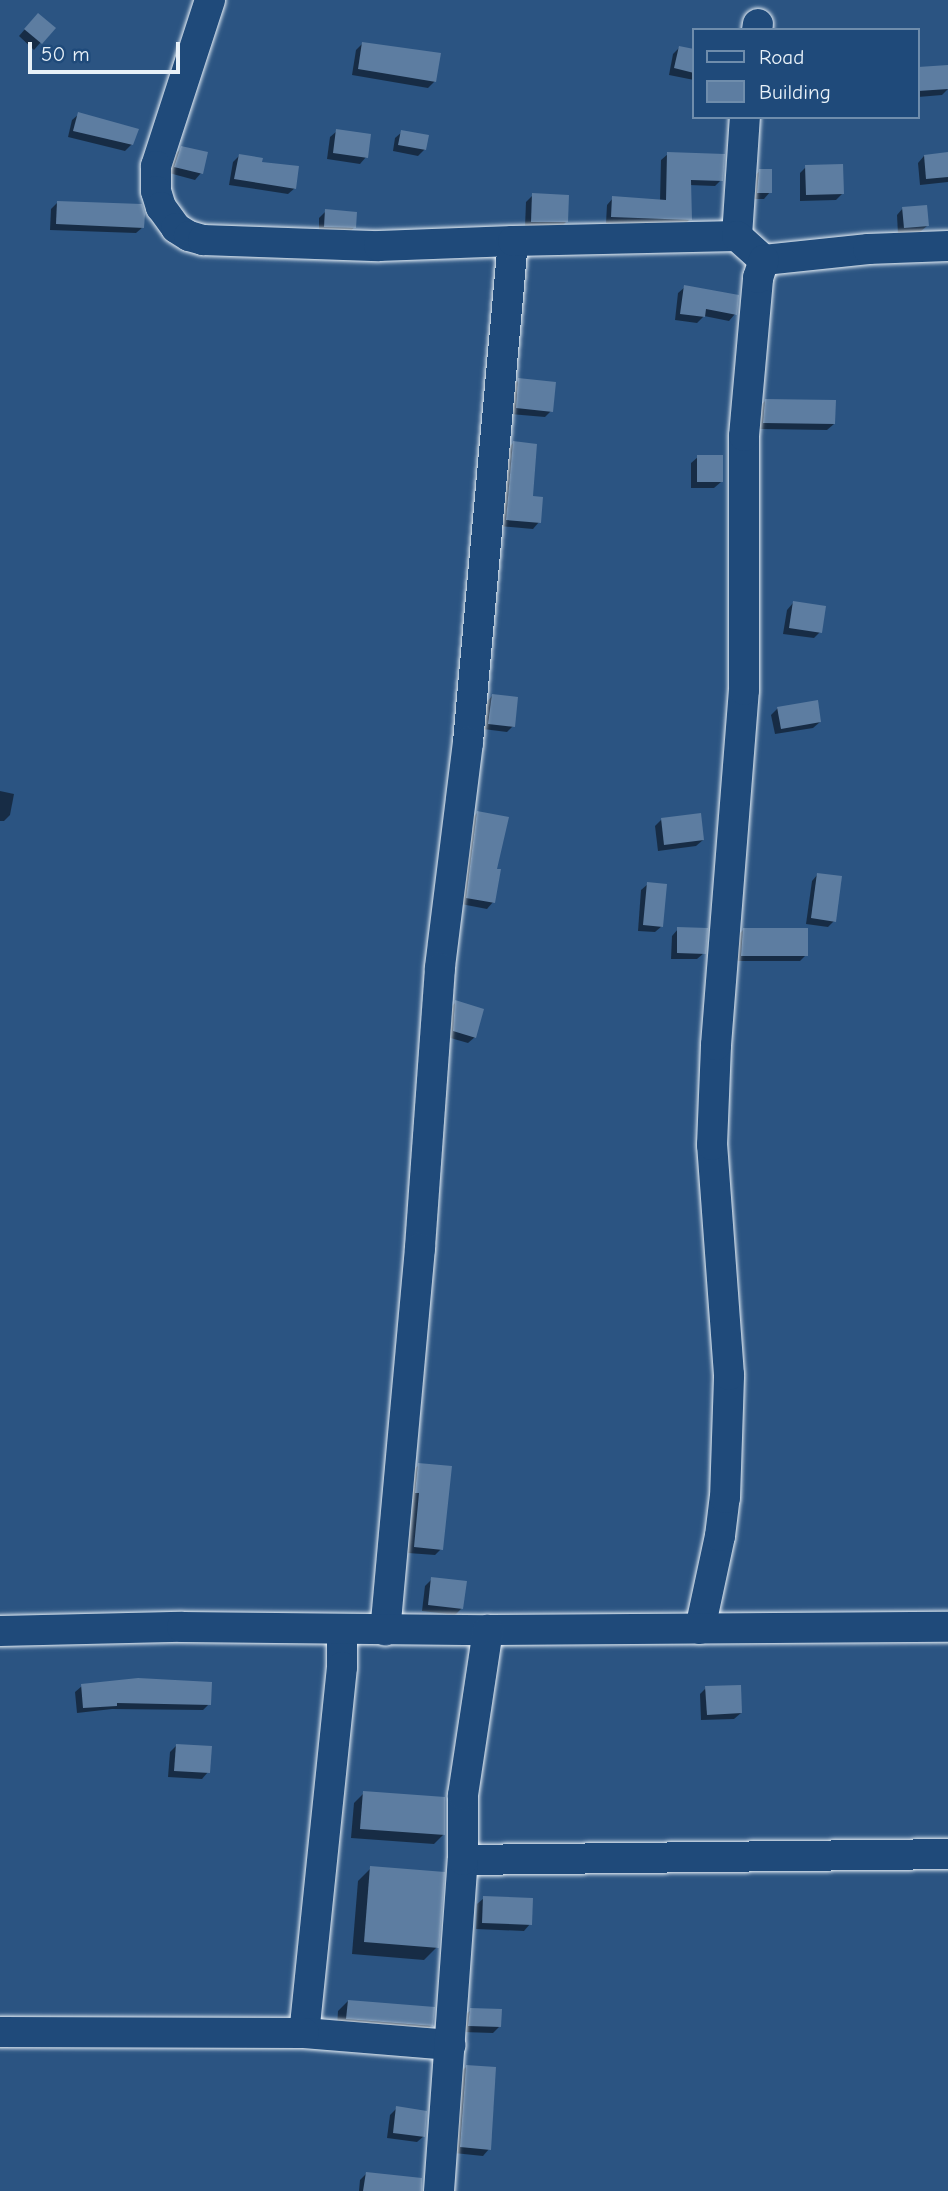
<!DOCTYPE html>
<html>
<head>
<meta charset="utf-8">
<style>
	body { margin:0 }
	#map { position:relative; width:948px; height:2191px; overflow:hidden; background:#2b5482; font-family:"Comic Neue",sans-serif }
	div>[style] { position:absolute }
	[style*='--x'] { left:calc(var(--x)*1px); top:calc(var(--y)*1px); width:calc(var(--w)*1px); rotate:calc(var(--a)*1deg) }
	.shadow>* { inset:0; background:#0007 }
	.building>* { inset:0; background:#5d7da1 }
	.roads { filter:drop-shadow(0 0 2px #e8f1f8) drop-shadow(0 0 2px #e8f1f8) }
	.minor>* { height:30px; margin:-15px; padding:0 15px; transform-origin:15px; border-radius:15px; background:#1f4a7a }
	span { translate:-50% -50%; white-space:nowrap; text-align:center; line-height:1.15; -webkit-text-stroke:7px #1f4a7a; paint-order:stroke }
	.legend { position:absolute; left:692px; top:28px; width:228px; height:91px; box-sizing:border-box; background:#1f4a7a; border:2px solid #6f8dac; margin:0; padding:9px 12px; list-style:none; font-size:21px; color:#e8f1f8 }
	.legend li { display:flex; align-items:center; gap:14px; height:35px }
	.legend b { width:35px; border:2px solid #6f8dac }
	.scale { position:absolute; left:28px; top:42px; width:152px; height:32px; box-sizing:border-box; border:4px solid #e8f1f8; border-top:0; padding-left:9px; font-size:21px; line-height:24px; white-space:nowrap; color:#e8f1f8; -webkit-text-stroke:5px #1f4a7a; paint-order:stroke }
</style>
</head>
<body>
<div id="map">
	<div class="shadow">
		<div style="clip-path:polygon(32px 21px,53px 28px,34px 50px,19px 36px)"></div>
		<div style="clip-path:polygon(362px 44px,435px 81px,428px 88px,352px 75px,356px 50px)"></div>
		<div style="clip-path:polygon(679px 48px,694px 51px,694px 80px,669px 75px,673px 54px)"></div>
		<div style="clip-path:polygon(947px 66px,948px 89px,942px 95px,918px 97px,918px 68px)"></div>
		<div style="clip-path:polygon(79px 114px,132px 144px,125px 151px,68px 137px,72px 120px)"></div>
		<div style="clip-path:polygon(337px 131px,366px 157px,360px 164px,327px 159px,330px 137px)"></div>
		<div style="clip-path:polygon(402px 132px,425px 149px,418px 156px,393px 151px,395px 138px)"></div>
		<div style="clip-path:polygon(182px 148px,201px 173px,195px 180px,169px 173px,175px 154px)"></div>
		<div style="clip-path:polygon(668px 154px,721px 180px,715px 186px,689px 185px,690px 219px,684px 225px,606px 223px,607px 205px,613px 198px,660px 201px,661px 160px)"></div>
		<div style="clip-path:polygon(948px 154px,948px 182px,920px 185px,918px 163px,924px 156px)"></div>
		<div style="clip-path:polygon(239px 156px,260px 163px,295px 188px,288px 194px,229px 185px,233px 162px)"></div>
		<div style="clip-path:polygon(806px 167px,843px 193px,836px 200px,800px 201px,800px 173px)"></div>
		<div style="clip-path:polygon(760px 171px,770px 192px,764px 199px,752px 199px,753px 177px)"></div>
		<div style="clip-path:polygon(533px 195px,567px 221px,560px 228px,525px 227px,526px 202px)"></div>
		<div style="clip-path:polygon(58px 202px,143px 227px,136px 233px,50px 230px,51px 209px)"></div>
		<div style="clip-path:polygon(903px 208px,927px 226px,920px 232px,898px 234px,897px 215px)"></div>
		<div style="clip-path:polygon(326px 211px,355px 227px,348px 233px,319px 232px,319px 218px)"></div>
		<div style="clip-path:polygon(685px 287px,735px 314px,729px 321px,704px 316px,697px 323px,675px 320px,678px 293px)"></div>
		<div style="clip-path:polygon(519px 380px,551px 411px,545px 417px,510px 414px,512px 386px)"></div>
		<div style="clip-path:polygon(766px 400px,834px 424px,827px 430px,757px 429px,759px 407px)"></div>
		<div style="clip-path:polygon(513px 443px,539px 522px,533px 529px,500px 526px,507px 450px)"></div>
		<div style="clip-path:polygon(698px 457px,721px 482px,714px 488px,691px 488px,691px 463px)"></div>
		<div style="clip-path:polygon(793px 603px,820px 632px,814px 638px,783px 634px,787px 610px)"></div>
		<div style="clip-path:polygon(492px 696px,513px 726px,507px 732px,483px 729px,486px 703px)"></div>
		<div style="clip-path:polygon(778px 708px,820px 722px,813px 728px,775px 734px,771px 715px)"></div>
		<div style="clip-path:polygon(0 791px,14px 794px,10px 815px,4px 821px,0 821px)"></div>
		<div style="clip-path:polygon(478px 812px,495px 870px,493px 902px,487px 909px,461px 904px,471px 819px)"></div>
		<div style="clip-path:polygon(661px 820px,703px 840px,696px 846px,658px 851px,655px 826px)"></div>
		<div style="clip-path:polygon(818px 874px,834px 921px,828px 927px,806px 924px,812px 881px)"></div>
		<div style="clip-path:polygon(648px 884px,662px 926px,655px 932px,638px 931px,641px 890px)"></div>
		<div style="clip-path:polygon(678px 929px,704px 953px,697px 959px,671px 959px,672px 936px)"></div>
		<div style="clip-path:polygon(743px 930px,806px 955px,800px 961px,735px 961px,737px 936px)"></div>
		<div style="clip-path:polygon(456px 1002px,475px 1037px,468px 1043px,447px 1037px,450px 1008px)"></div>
		<div style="clip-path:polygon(419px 1465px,441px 1549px,435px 1555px,408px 1553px,413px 1499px,410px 1499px,412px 1471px)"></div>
		<div style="clip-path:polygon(432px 1579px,462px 1608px,455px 1615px,422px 1611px,425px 1586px)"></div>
		<div style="clip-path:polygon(82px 1686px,209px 1704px,203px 1710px,112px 1709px,77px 1713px,75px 1692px)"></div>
		<div style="clip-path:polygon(706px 1688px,741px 1713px,734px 1719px,701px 1720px,700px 1694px)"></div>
		<div style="clip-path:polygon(176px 1746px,208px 1772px,202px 1779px,168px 1777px,170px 1752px)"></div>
		<div style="clip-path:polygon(364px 1793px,444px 1834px,434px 1844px,351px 1838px,354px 1803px)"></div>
		<div style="clip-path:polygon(371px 1868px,437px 1947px,424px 1960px,352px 1954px,358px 1881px)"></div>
		<div style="clip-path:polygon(484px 1898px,530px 1924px,524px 1931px,476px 1929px,477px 1904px)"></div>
		<div style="clip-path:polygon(348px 2001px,432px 2025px,422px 2035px,337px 2028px,338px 2011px)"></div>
		<div style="clip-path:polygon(471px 2010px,499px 2027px,493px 2033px,463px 2032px,464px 2016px)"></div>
		<div style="clip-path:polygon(466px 2067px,489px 2149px,483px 2156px,454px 2153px,460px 2073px)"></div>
		<div style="clip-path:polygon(397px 2108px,424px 2136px,417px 2142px,387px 2138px,390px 2115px)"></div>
		<div style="clip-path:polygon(366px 2174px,420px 2191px,359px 2191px,360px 2180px)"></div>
	</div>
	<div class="building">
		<div style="clip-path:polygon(38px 13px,56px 28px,42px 44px,24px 29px)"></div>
		<div style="clip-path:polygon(362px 42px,441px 53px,436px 82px,358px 69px)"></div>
		<div style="clip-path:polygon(679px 46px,694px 49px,694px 73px,674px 68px)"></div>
		<div style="clip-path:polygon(948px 65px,948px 89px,918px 91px,918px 67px)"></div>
		<div style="clip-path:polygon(78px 112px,139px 129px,133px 145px,73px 131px)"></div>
		<div style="clip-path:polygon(336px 129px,371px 134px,368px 158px,333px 153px)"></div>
		<div style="clip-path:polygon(401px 130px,429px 135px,426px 150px,398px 145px)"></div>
		<div style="clip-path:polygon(181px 146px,208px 152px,203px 174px,174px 167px)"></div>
		<div style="clip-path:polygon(667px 152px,725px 154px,723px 181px,691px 180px,692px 220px,611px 217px,612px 196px,666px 200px)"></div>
		<div style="clip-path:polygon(948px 152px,948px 177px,926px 179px,924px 155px)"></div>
		<div style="clip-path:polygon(239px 154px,263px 158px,262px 162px,299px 166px,296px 189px,234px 179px)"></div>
		<div style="clip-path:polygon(843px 164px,844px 194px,806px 195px,805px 165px)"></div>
		<div style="clip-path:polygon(759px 169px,772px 169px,772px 193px,757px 193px)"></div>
		<div style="clip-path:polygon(532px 193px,569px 195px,568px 222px,531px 222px)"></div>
		<div style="clip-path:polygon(57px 201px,142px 204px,145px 214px,144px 228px,56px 224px)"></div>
		<div style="clip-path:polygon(927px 205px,929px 226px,904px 228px,902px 207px)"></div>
		<div style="clip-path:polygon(325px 209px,357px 212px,356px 228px,324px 227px)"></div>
		<div style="clip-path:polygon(684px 285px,739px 295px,737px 315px,706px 309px,705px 317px,680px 314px)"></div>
		<div style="clip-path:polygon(518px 378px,556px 382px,553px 412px,516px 408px)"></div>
		<div style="clip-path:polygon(765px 399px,836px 400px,835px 424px,763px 423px)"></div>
		<div style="clip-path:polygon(513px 441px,537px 444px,533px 496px,543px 497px,541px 523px,506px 520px)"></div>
		<div style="clip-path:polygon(697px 455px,723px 455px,723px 482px,697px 482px)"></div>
		<div style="clip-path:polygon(793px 601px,826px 606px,822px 633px,789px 628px)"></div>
		<div style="clip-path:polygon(492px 694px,518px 697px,515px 727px,488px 724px)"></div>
		<div style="clip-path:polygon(818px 700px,821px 722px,781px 729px,777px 707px)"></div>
		<div style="clip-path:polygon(477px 811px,509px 817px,497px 869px,501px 869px,495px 903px,466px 898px)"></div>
		<div style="clip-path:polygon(701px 813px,704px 840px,664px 845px,661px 818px)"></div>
		<div style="clip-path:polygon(817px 873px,842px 876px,836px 922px,811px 918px)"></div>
		<div style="clip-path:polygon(647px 882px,667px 884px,663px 927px,643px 925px)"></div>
		<div style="clip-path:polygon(677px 927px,708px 928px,706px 954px,677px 953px)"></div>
		<div style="clip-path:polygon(743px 928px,808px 928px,808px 956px,741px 956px)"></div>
		<div style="clip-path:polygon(455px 1000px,484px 1009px,476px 1038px,453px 1031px)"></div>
		<div style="clip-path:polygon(418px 1463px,452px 1466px,443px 1550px,414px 1547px,419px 1493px,415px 1493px)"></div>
		<div style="clip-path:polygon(431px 1577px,467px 1581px,463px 1609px,428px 1605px)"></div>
		<div style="clip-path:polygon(138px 1678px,212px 1682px,211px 1705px,117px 1703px,117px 1706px,83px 1708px,81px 1684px)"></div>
		<div style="clip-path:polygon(741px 1685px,742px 1713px,707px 1715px,705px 1686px)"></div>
		<div style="clip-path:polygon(176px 1744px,212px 1746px,210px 1773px,174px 1771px)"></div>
		<div style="clip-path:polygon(363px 1791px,445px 1797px,445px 1835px,360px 1829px)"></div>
		<div style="clip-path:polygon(370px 1866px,445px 1872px,439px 1948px,364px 1942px)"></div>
		<div style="clip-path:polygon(483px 1896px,533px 1898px,532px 1925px,482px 1923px)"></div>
		<div style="clip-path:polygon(348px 2000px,435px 2007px,433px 2026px,346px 2019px)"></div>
		<div style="clip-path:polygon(470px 2008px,502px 2009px,501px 2027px,468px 2026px)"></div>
		<div style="clip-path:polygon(466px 2065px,496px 2067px,491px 2150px,460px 2147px)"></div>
		<div style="clip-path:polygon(396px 2106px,427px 2111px,425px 2137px,393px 2133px)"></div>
		<div style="clip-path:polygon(366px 2172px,422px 2178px,422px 2191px,363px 2191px)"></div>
	</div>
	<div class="roads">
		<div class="minor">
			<div style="--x:210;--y:0;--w:175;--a:108"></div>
			<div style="--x:156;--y:166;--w:25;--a:90"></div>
			<div style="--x:156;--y:191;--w:17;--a:73"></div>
			<div style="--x:161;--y:207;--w:26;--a:54"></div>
			<div style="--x:176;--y:228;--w:15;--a:32"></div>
			<div style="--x:189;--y:236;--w:15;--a:16"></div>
			<div style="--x:203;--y:240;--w:176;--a:2"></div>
			<div style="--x:379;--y:246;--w:134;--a:-2.1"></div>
			<div style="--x:513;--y:241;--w:503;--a:95.13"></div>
			<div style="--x:468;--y:742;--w:228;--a:97.1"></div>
			<div style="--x:440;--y:968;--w:281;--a:94.1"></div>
			<div style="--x:420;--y:1248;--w:384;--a:95.2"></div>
			<div style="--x:757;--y:30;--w:6;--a:-81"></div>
			<div style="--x:737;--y:236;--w:119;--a:-86.2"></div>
			<div style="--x:513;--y:241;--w:224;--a:-1.3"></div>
			<div style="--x:737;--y:236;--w:36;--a:42"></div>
			<div style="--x:764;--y:260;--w:105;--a:-6"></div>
			<div style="--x:868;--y:249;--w:80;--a:-2.1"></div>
			<div style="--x:342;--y:1629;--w:38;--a:90"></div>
			<div style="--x:342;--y:1667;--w:368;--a:95.9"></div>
			<div style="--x:304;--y:2033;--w:147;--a:4.7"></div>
			<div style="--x:700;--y:1629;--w:95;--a:-77.9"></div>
			<div style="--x:720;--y:1536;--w:38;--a:-83"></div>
			<div style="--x:725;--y:1498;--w:123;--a:-88.1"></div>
			<div style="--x:729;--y:1375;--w:231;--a:-94.2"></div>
			<div style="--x:712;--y:1145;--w:100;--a:-87.7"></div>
			<div style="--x:716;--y:1045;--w:356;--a:-85.5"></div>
			<div style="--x:744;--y:690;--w:254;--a:-90"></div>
			<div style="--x:744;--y:436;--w:159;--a:-84.9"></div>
			<div style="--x:758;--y:278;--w:19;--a:-72"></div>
			<div style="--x:0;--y:1631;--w:182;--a:-1.3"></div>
			<div style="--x:182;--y:1627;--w:306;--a:0.6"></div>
			<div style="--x:488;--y:1630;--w:460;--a:-0.4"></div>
			<div style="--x:463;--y:1860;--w:485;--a:-0.7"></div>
			<div style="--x:0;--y:2032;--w:304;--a:0.2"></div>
			<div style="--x:439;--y:2191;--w:332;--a:-85.9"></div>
			<div style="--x:463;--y:1860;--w:65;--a:-90"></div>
			<div style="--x:463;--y:1795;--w:167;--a:-81.4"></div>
		</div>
	</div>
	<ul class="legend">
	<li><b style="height:9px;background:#1f4a7a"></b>Road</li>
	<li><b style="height:19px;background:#5d7da1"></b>Building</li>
	</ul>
	<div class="scale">50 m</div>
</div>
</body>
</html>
